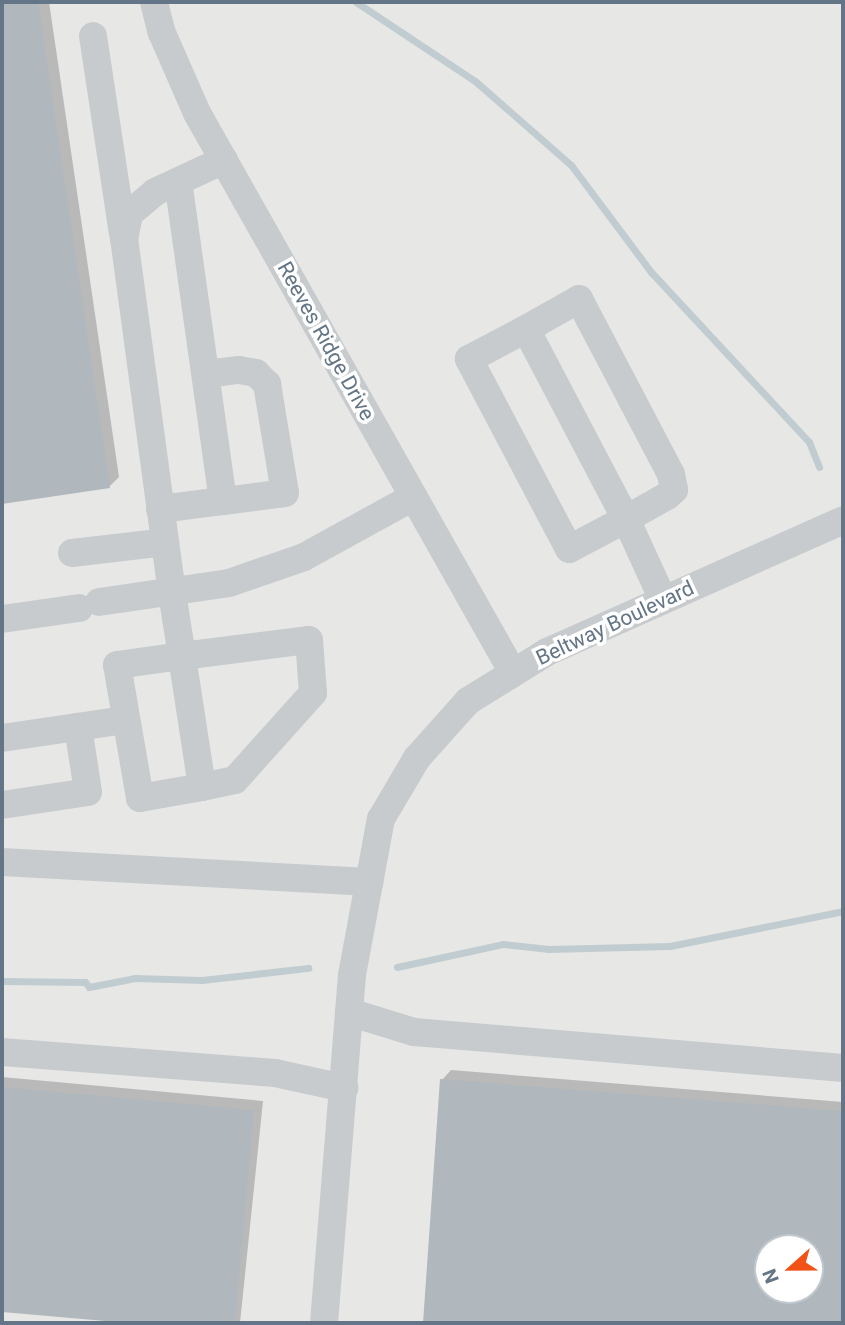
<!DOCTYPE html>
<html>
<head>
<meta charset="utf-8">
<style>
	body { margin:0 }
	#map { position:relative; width:845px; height:1325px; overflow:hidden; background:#f6f7f2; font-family:Roboto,sans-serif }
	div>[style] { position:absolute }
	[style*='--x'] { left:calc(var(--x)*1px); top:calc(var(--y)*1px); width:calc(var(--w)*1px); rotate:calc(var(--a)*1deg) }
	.built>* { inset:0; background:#e7e8e6 }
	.shadow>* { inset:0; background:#0003 }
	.stream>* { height:7px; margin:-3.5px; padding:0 3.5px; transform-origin:3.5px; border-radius:3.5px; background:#c1ccd1 }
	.building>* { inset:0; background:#b0b8bd }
	.minor>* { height:28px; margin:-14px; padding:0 14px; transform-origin:14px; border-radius:14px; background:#c8cbce }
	span { translate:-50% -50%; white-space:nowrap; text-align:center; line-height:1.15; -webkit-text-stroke:7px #fff; paint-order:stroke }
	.street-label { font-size:21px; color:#637586 }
	.frame { position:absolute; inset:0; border:4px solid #637586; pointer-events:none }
	.north { position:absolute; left:754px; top:1234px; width:70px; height:70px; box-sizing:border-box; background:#fff; border:2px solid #c1c8cf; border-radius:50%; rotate:249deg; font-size:19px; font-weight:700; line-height:28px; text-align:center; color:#637586 }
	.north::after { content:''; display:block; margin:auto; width:24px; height:32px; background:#f25117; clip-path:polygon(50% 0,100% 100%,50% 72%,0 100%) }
</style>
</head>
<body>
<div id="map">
	<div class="built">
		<div style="clip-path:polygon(evenodd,2px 2px,843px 2px,843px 1323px,2px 1323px,2px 2px,768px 1248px,810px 1248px,810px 1290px,768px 1290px,768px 1248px)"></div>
	</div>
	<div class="shadow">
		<div style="clip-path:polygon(2px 2px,49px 2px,119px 477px,110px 486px,2px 502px)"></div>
		<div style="clip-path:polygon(evenodd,451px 1070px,843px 1102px,843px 1323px,424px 1323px,442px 1080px,451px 1070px,768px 1248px,810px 1248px,810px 1290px,768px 1290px,768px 1248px)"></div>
		<div style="clip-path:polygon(2px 1077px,263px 1101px,240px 1323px,149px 1323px,2px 1311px)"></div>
	</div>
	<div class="stream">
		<div style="--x:356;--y:2;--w:143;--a:33.6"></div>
		<div style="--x:475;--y:81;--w:128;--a:41.2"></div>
		<div style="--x:571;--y:165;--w:134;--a:53.2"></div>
		<div style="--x:651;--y:272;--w:232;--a:47.1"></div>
		<div style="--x:809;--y:442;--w:27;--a:68"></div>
		<div style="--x:397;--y:967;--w:108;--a:-12.2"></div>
		<div style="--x:503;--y:944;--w:46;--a:6.2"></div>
		<div style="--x:549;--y:949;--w:121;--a:-1.4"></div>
		<div style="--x:670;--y:946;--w:177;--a:-11.4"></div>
		<div style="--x:2;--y:981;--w:83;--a:0.7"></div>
		<div style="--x:85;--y:982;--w:6;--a:51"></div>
		<div style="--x:89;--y:987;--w:47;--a:-11.1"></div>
		<div style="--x:135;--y:978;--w:67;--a:1.7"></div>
		<div style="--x:202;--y:980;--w:107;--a:-6.5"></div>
	</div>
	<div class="building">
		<div style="clip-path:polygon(2px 2px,38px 2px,110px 488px,2px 504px)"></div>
		<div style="clip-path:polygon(evenodd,440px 1079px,843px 1111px,843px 1323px,423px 1323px,440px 1079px,768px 1248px,810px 1248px,810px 1290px,768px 1290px,768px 1248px)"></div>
		<div style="clip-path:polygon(2px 1087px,254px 1110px,235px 1323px,128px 1323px,2px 1312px)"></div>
	</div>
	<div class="minor">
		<div style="--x:154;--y:2;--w:32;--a:76"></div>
		<div style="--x:162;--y:33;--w:87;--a:66.4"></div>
		<div style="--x:197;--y:113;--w:643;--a:60.56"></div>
		<div style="--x:93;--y:36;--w:200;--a:81.4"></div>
		<div style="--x:526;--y:329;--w:61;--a:-29.5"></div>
		<div style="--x:579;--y:299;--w:198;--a:62.3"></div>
		<div style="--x:671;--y:474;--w:16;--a:79"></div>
		<div style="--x:674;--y:490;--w:9;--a:139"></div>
		<div style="--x:667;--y:496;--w:47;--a:150.7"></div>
		<div style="--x:626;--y:519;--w:64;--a:152.2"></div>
		<div style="--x:569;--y:549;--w:215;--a:-117.8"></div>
		<div style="--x:469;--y:359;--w:64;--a:-27.8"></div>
		<div style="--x:526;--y:329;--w:200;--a:62.3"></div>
		<div style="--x:619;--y:506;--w:15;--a:62"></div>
		<div style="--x:626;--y:519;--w:89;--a:65.4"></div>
		<div style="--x:206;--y:374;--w:33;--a:-7"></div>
		<div style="--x:239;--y:370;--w:17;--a:10"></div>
		<div style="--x:256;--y:373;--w:16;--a:45"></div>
		<div style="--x:267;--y:384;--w:110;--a:80.6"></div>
		<div style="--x:285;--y:493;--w:63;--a:172.6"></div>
		<div style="--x:160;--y:509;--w:64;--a:-7.2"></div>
		<div style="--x:223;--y:501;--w:322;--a:-98"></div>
		<div style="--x:72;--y:553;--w:94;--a:-6.7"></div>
		<div style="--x:99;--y:602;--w:131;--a:-8.3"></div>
		<div style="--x:229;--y:583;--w:79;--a:-19.1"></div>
		<div style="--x:304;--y:557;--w:124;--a:-28.8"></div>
		<div style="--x:2;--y:619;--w:78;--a:-8.1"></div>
		<div style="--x:2;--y:738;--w:125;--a:-8.3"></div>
		<div style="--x:202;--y:787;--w:63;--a:169.9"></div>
		<div style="--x:140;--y:798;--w:135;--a:-99.8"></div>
		<div style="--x:117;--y:665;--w:66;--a:-7.9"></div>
		<div style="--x:182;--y:656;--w:128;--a:-7.2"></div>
		<div style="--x:309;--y:640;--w:53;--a:85.7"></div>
		<div style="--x:313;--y:693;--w:117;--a:131.9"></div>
		<div style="--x:235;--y:780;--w:34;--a:168"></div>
		<div style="--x:202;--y:787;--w:133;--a:-98.7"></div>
		<div style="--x:182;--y:656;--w:64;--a:-99"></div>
		<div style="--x:172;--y:593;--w:356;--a:-97.7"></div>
		<div style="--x:124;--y:240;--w:26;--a:-79"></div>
		<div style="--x:129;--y:214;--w:34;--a:-40"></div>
		<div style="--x:155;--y:192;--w:76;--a:-24.9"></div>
		<div style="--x:2;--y:805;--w:87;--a:-8.6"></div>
		<div style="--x:88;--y:792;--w:66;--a:-98.7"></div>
		<div style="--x:2;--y:862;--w:368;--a:3.1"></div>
		<div style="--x:349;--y:1012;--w:68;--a:17.1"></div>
		<div style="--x:414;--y:1032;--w:431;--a:4.8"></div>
		<div style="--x:2;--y:1052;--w:274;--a:4.4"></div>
		<div style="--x:275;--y:1073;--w:71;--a:12.3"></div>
		<div style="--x:324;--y:1323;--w:349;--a:-85.4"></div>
		<div style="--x:352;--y:975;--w:159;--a:-79.5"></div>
		<div style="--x:381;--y:819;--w:71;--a:-59.5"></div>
		<div style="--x:417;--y:758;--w:76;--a:-48.2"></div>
		<div style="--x:468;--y:701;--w:93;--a:-31.8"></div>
		<div style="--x:547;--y:652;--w:324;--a:-24"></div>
	</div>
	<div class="street-label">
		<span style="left:326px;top:341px;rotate:61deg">Reeves Ridge Drive</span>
		<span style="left:615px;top:623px;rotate:-25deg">Beltway Boulevard</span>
	</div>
	<div class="frame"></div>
	<div class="north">N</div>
</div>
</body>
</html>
